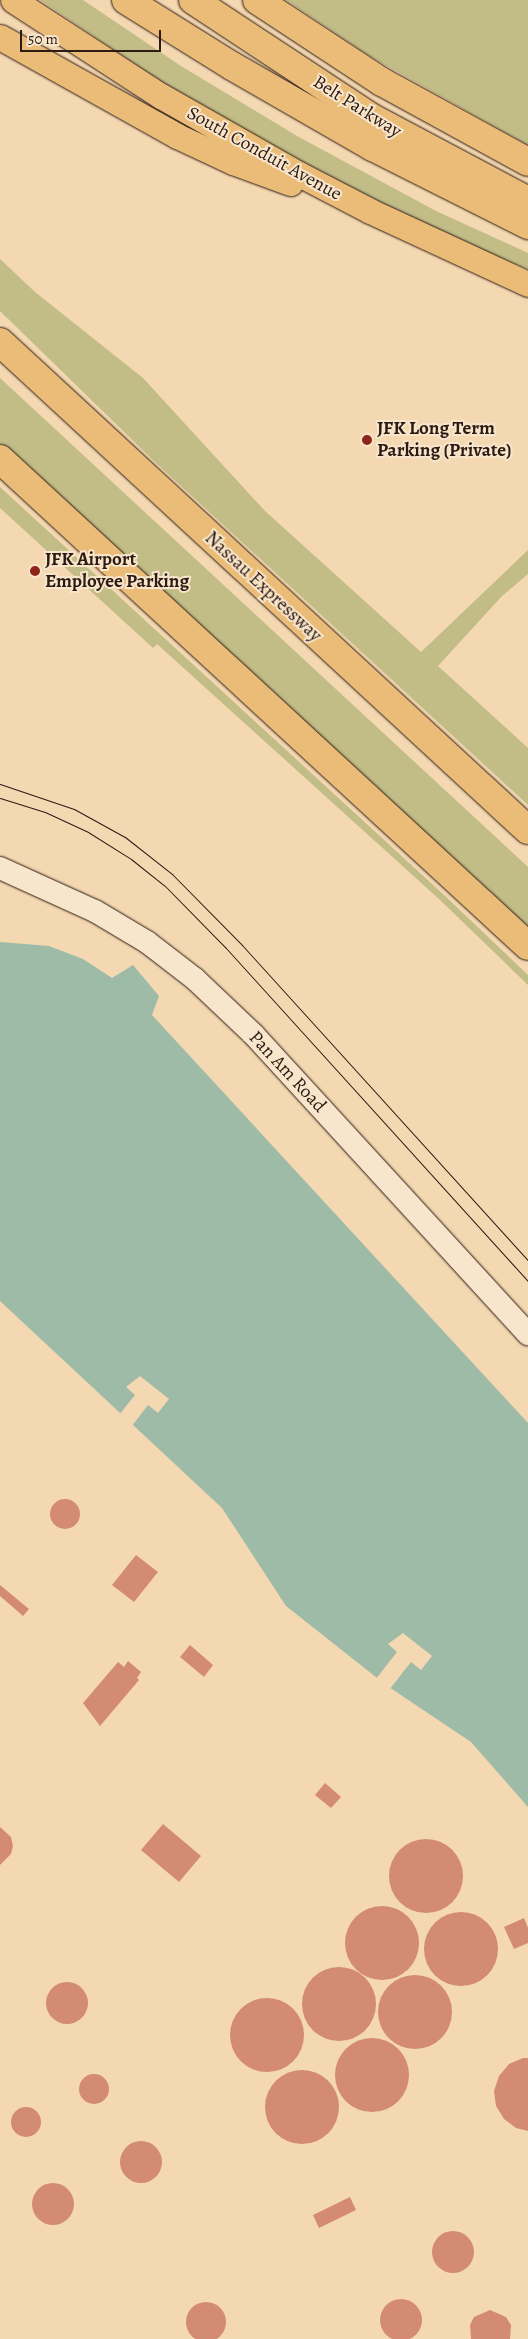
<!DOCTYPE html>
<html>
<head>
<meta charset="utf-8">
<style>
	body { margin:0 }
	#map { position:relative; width:528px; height:2339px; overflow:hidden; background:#f4d8b1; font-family:Alegreya,serif }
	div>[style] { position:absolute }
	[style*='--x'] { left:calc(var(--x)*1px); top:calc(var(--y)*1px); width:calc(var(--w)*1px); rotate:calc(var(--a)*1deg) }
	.green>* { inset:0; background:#c2bc87 }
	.water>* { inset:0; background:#9dbba6 }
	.pier>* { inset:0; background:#f4d8b1 }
	.building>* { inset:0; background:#d48b74 }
	.round { border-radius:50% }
	.roads { filter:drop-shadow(0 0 1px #2d1a12) drop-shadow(0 0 1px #2d1a12) }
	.secondary>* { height:22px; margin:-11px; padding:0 11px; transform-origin:11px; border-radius:11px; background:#f8e6cc }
	.primary>* { height:25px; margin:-12.5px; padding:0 12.5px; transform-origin:12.5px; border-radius:12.5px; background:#eabc78 }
	.highway>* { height:28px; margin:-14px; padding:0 14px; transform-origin:14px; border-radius:14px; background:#eabc78 }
	.tram>* { height:1px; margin:-0.5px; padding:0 0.5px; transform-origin:0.5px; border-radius:0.5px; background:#2d1a12 }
	.dots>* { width:14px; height:14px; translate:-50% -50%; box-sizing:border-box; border:2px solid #f8e6cc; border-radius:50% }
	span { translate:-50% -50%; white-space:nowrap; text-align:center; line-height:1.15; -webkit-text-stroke:4px #f8e6cc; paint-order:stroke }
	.street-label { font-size:19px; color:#2d1a12 }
	.poi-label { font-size:19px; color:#2d1a12; font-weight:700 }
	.left { translate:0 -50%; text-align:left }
	.scale { position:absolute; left:20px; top:30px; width:141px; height:22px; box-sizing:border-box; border:2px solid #2d1a12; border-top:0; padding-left:6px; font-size:15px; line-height:18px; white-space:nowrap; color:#2d1a12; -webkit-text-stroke:4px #f8e6cc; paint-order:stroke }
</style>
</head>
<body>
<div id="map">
	<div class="green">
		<div style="clip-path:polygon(40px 0,83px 0,181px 66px,297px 136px,436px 211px,528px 253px,528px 269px,428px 228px,286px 154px,179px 94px)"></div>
		<div style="clip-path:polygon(286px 0,528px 0,528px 145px,371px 57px)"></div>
		<div style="clip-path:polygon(0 259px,35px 292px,143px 378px,265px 511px,421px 652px,528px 550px,528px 574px,502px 596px,438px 666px,528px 748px,528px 805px,156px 463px,0 311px)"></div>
		<div style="clip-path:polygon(0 378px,528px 867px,528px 934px,0 446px)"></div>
		<div style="clip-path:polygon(0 487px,444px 895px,528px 975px,528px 985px,439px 899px,157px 644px,153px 648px,0 508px)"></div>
	</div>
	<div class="water">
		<div style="clip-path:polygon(0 942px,49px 946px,83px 959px,112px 978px,133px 965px,159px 996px,152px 1015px,528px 1423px,528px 1807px,471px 1742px,386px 1685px,286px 1606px,222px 1508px,0 1301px)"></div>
	</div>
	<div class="pier">
		<div style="clip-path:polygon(140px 1376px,169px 1399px,158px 1413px,148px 1405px,132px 1426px,119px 1415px,135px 1395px,126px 1387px)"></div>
		<div style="clip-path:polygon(403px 1633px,432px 1656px,421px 1670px,411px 1662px,389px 1690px,375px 1680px,397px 1652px,388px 1644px)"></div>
	</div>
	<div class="building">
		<div class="round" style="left:50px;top:1499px;width:30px;height:30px"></div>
		<div style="clip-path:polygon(136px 1555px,158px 1572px,134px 1602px,112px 1585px)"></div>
		<div style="clip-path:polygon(0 1585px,29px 1609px,23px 1616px,0 1596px)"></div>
		<div style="clip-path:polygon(190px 1645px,213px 1665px,204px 1677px,180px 1657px)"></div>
		<div style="clip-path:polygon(128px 1661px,141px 1672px,137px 1678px,139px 1680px,100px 1726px,83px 1703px,118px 1662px,124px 1667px)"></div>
		<div style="clip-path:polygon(325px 1783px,341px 1797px,331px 1808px,315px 1795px)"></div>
		<div style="clip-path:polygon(163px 1824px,201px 1856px,179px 1882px,141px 1850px)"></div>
		<div style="clip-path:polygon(0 1827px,11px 1837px,13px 1846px,11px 1854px,0 1865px)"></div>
		<div class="round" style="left:389px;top:1839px;width:74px;height:74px"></div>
		<div class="round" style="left:345px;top:1906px;width:74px;height:74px"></div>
		<div class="round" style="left:424px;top:1912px;width:74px;height:74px"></div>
		<div style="clip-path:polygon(524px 1918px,528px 1928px,528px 1943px,514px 1949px,504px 1927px)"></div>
		<div class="round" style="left:302px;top:1967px;width:74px;height:74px"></div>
		<div class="round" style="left:378px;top:1975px;width:74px;height:74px"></div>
		<div class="round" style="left:46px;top:1982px;width:42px;height:42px"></div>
		<div class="round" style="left:230px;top:1998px;width:74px;height:74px"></div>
		<div class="round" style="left:335px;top:2038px;width:74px;height:74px"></div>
		<div style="clip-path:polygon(523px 2058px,528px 2058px,528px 2131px,516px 2128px,504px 2119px,496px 2106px,494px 2091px,499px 2076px,509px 2064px)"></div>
		<div class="round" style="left:265px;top:2070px;width:74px;height:74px"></div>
		<div class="round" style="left:79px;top:2074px;width:30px;height:30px"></div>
		<div class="round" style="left:11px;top:2107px;width:30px;height:30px"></div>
		<div class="round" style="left:120px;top:2141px;width:42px;height:42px"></div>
		<div class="round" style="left:32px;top:2183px;width:42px;height:42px"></div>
		<div style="clip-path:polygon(350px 2197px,356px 2210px,319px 2228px,313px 2215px)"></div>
		<div class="round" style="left:432px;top:2231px;width:42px;height:42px"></div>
		<div class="round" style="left:380px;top:2299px;width:42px;height:42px"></div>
		<div class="round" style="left:186px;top:2302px;width:40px;height:40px"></div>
		<div style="clip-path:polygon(490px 2310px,506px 2317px,511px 2325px,510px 2339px,471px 2339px,470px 2325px,474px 2317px)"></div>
	</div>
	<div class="roads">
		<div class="secondary">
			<div style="--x:0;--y:868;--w:104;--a:24.4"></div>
			<div style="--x:95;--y:911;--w:61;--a:30.8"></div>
			<div style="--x:147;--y:942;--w:61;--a:37.6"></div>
			<div style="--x:195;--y:979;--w:81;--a:43.5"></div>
			<div style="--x:254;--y:1035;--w:406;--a:47.5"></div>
		</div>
		<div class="primary">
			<div style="--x:13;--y:0;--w:176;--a:33"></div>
			<div style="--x:161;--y:96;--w:159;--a:29.5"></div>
			<div style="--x:299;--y:174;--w:80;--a:27.5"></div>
			<div style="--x:370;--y:211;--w:174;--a:24.8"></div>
			<div style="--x:0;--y:37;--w:203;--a:29.2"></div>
			<div style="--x:177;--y:136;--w:62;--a:24.9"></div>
			<div style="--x:233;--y:162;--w:61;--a:20.2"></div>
		</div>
		<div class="highway">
			<div style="--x:126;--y:0;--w:125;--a:31.9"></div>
			<div style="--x:232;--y:66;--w:163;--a:29.9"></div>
			<div style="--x:373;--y:147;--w:174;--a:26.7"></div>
			<div style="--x:193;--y:0;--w:214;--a:33.4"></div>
			<div style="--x:372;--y:118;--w:177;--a:28"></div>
			<div style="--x:257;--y:0;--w:149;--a:33.3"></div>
			<div style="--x:382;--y:82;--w:166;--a:28.7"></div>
			<div style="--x:0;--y:342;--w:719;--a:42.75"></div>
			<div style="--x:0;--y:459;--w:718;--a:42.69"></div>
		</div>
	</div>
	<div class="tram">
		<div style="--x:0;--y:784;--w:78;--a:18.7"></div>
		<div style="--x:74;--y:809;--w:58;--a:28.8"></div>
		<div style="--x:125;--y:837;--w:60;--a:38.2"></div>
		<div style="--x:172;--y:874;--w:100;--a:45.4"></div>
		<div style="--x:242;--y:945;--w:425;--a:47.8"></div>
		<div style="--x:0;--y:798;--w:47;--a:17.3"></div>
		<div style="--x:45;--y:812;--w:47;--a:24.9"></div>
		<div style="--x:88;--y:832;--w:51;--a:32.1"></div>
		<div style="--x:131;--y:859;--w:43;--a:38.5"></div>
		<div style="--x:165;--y:886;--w:86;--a:45.5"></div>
		<div style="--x:225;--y:947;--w:451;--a:47.8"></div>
	</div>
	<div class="dots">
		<div style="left:367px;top:440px;background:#8f2418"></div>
		<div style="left:35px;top:571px;background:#8f2418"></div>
	</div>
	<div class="street-label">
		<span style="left:357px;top:107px;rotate:32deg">Belt Parkway</span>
		<span style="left:264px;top:154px;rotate:29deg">South Conduit Avenue</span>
		<span style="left:263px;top:587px;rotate:43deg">Nassau Expressway</span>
		<span style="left:287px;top:1072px;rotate:47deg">Pan Am Road</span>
	</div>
	<div class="poi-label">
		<span class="left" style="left:377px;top:440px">JFK Long Term<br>Parking (Private)</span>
		<span class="left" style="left:45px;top:571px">JFK Airport<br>Employee Parking</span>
	</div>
	<div class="scale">50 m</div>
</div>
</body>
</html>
